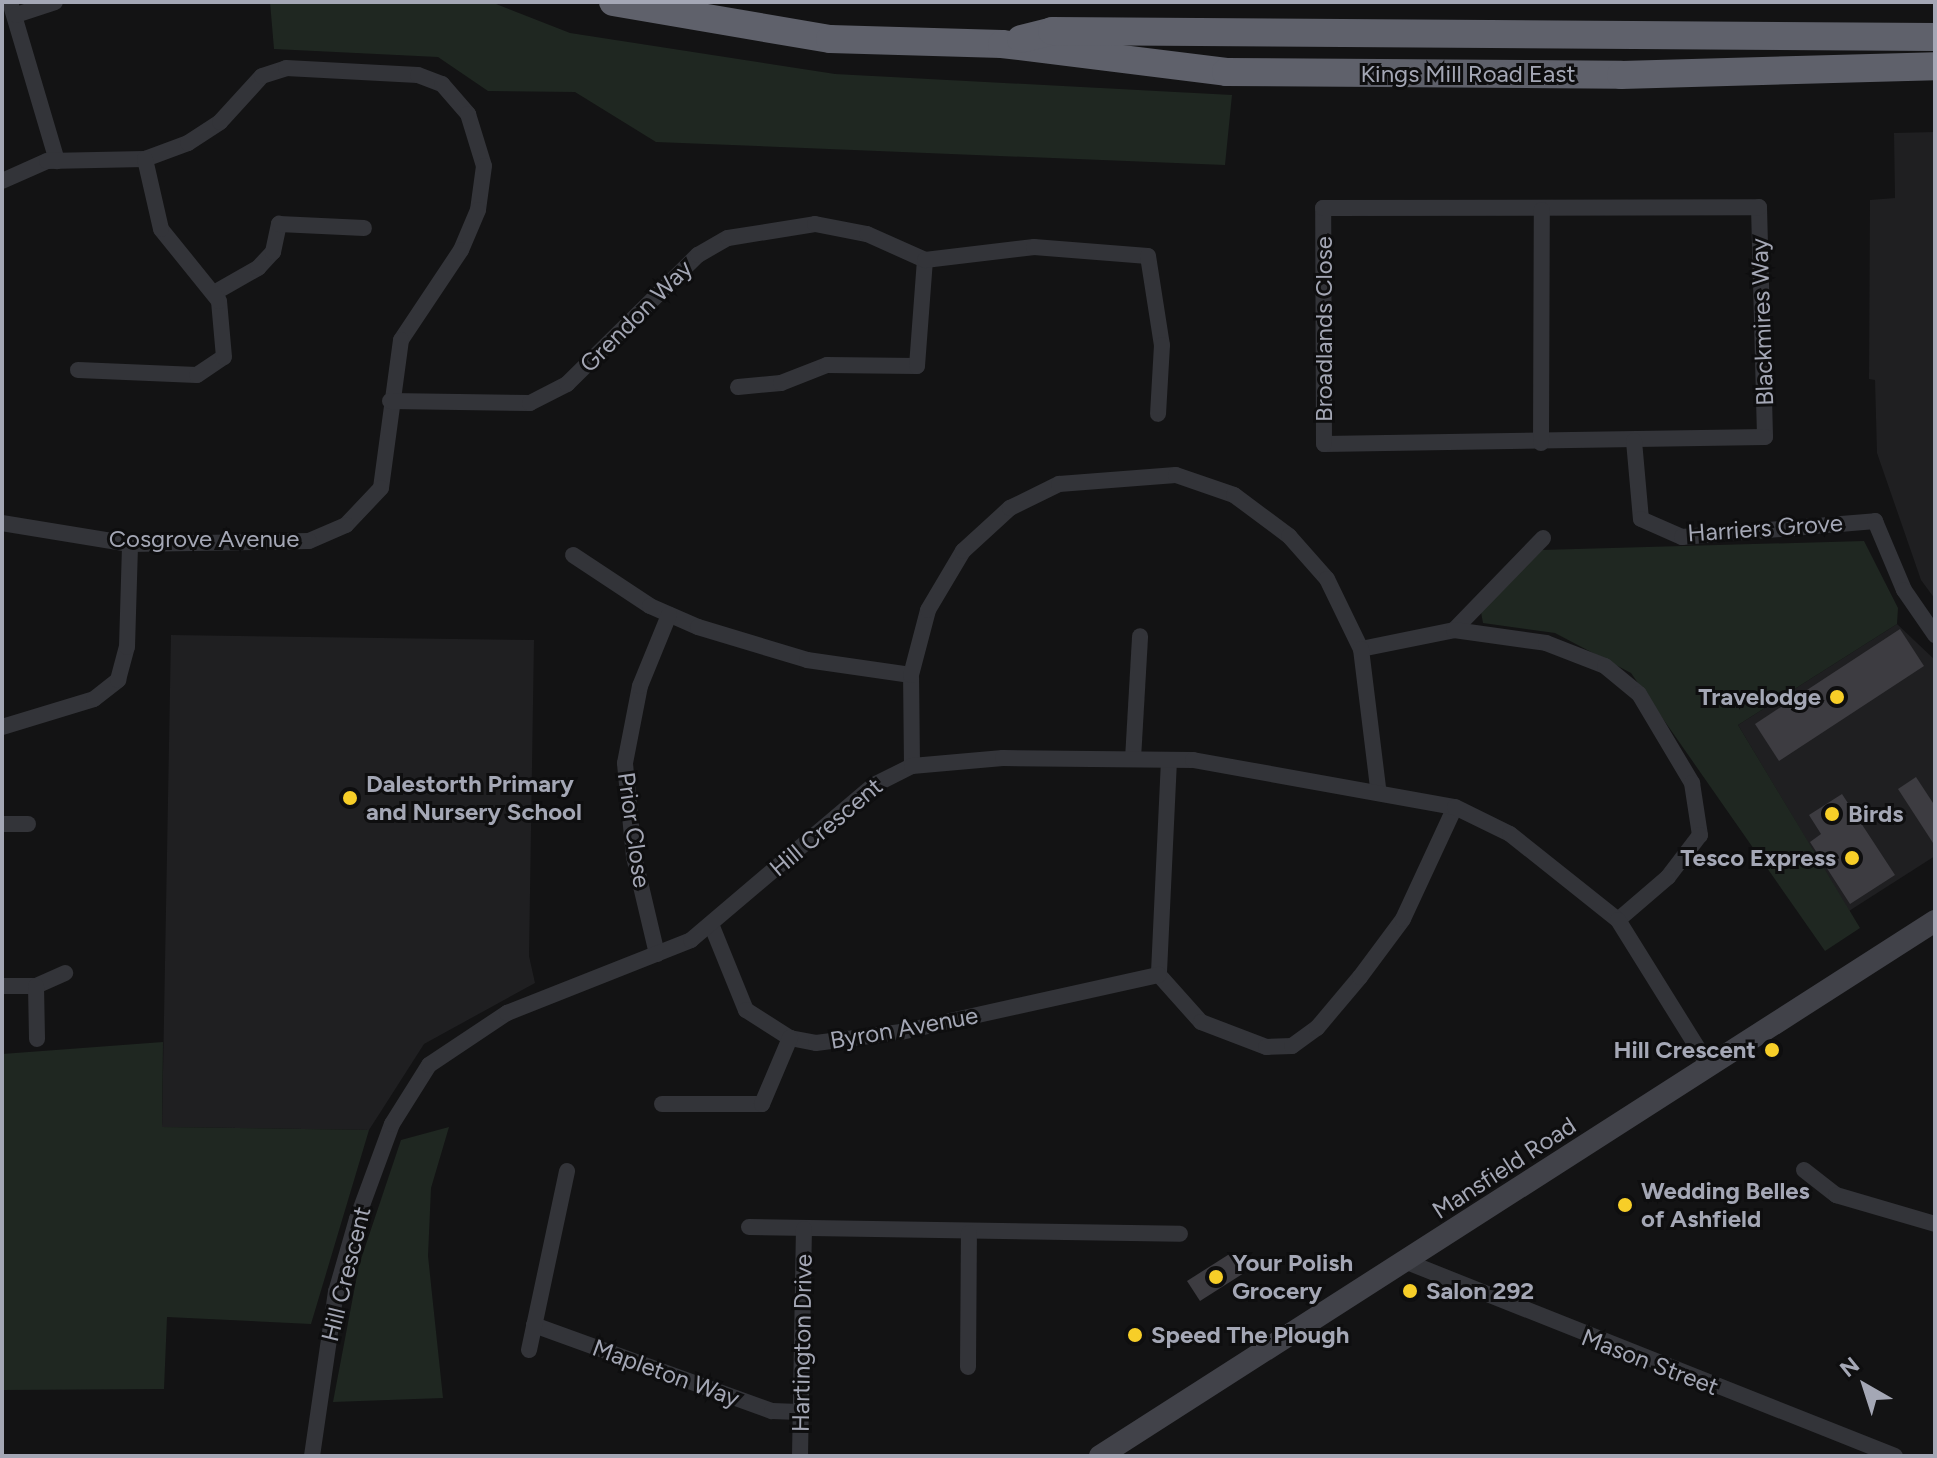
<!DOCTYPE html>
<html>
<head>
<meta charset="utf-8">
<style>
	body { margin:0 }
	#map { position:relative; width:1937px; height:1458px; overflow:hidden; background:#131314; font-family:Figtree,sans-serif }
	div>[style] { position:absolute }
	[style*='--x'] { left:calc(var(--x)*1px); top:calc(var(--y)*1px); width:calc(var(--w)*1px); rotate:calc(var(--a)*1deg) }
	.built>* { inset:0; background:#1f1f21 }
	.green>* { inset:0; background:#1f2721 }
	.building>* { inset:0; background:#3d3c41 }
	.street>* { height:16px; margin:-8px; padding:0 8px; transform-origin:8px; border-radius:8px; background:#333439 }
	.secondary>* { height:22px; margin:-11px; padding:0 11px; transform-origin:11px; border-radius:11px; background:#414249 }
	.highway>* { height:28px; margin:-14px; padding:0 14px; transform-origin:14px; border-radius:14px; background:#5f616b }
	.dots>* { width:22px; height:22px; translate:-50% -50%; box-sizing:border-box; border:4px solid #0e0e0f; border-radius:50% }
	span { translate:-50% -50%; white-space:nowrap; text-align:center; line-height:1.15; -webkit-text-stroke:6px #0e0e0f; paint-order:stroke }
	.street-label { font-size:24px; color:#a4a7b5 }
	.poi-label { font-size:24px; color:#a4a7b5; font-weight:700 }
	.right { translate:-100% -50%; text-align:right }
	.left { translate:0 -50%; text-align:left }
	.frame { position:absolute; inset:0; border:4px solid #a4a7b5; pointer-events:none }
	.north { position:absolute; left:1825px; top:1346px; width:80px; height:80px; -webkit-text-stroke:6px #0e0e0f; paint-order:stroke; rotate:321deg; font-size:22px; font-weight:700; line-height:32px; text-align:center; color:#a4a7b5 }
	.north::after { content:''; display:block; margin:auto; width:28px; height:36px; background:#a4a7b5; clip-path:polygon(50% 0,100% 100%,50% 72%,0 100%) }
</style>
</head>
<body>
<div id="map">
	<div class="built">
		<div style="clip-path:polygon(1935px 132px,1935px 599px,1921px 580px,1877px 453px,1875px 380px,1869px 379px,1870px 200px,1895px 198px,1894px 133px)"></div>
		<div style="clip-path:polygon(1897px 624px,1935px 660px,1935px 856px,1849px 911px,1738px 725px)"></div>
		<div style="clip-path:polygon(171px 635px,534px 640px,529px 956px,535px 983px,424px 1044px,369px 1130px,162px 1127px)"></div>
	</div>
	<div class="green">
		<div style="clip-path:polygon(270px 2px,491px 2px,570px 33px,835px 74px,1232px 95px,1225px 165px,656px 142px,575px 92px,488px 91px,438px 57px,274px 49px)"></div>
		<div style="clip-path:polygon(1864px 541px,1898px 608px,1897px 624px,1738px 725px,1860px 928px,1825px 951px,1631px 673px,1555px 633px,1483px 623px,1481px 612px,1541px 550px)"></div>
		<div style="clip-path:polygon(163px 1042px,162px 1127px,369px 1130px,311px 1324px,167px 1317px,164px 1389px,2px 1390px,2px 1054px)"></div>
		<div style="clip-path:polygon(449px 1127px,431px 1188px,428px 1256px,443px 1398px,333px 1402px,359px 1265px,401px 1140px)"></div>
	</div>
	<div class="building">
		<div style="clip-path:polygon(1900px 629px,1924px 666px,1779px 761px,1755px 724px)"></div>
		<div style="clip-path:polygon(1916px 777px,1935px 806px,1935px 846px,1898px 789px)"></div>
		<div style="clip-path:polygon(1842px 794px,1895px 875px,1850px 904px,1810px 842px,1821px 834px,1809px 815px)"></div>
		<div style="clip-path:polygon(1231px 1253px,1244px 1273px,1200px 1301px,1187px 1281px)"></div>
	</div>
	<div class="street">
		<div style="--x:10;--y:2;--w:166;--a:73.5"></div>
		<div style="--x:16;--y:15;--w:41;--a:-18.4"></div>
		<div style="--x:2;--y:181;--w:49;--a:-24"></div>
		<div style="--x:47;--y:161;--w:98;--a:-1.2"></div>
		<div style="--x:145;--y:159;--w:46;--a:-20.4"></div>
		<div style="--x:188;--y:143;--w:38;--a:-33"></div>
		<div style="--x:220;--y:122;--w:62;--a:-47.6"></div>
		<div style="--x:262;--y:76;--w:25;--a:-18"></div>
		<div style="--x:286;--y:68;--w:132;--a:3"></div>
		<div style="--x:418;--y:75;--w:26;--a:21"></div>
		<div style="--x:442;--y:84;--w:40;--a:49"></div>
		<div style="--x:468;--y:114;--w:54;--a:72.9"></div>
		<div style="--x:484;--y:166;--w:44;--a:97.8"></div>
		<div style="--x:478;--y:210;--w:43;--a:113"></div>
		<div style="--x:461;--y:250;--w:108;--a:123.7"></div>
		<div style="--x:401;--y:340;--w:149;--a:97.7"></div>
		<div style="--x:381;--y:488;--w:51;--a:133.4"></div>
		<div style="--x:346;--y:525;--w:40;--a:156.6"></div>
		<div style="--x:309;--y:541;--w:179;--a:179"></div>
		<div style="--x:130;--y:544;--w:130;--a:-170.7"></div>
		<div style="--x:1759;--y:207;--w:230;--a:88.5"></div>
		<div style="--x:1765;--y:437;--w:441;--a:179.1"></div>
		<div style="--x:1324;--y:444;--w:236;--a:-90.2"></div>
		<div style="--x:1323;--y:208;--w:436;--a:-0.1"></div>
		<div style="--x:214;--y:293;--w:51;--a:-29.6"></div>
		<div style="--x:258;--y:268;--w:22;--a:-47"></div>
		<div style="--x:273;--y:252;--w:29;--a:-78"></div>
		<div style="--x:279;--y:224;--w:85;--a:2.7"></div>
		<div style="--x:78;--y:370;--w:119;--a:2.4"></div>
		<div style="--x:197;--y:375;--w:32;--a:-34"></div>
		<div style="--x:224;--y:357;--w:56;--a:-95.1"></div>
		<div style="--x:219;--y:301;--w:92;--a:-128.9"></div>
		<div style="--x:161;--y:229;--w:72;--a:-102.9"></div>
		<div style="--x:738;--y:387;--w:43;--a:-5.3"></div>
		<div style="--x:781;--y:383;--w:49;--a:-21.4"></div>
		<div style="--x:827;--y:365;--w:90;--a:0.6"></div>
		<div style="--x:917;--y:366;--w:106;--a:-85.7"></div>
		<div style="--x:390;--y:401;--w:140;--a:0.8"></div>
		<div style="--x:530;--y:403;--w:42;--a:-27.2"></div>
		<div style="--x:567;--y:384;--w:184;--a:-44.6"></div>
		<div style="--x:698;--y:255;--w:34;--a:-30"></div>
		<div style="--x:728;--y:238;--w:88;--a:-9.1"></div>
		<div style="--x:815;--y:224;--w:53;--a:10.9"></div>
		<div style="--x:867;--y:234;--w:64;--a:24.1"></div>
		<div style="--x:925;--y:260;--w:110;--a:-6.8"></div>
		<div style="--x:1034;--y:247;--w:114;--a:4.5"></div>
		<div style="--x:1148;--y:256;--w:90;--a:81.1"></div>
		<div style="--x:1162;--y:345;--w:69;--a:93.3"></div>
		<div style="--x:1634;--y:441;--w:78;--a:84.9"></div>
		<div style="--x:1641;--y:519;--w:45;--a:23.7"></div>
		<div style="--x:1682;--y:537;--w:194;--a:-4.7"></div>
		<div style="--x:1875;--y:521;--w:75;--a:67.2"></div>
		<div style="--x:1904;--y:590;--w:55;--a:55.4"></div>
		<div style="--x:1541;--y:443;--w:233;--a:-89.8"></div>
		<div style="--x:573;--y:555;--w:92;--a:33.5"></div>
		<div style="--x:650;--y:606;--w:52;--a:23.6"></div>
		<div style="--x:698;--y:627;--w:114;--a:16.8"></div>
		<div style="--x:807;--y:660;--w:105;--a:8.2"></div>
		<div style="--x:1454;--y:630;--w:128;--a:-45.9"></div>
		<div style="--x:1361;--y:649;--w:95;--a:-11.5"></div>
		<div style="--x:1454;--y:630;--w:93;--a:8"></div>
		<div style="--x:1546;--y:643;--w:63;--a:21.3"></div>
		<div style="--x:1605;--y:666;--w:44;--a:39.5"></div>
		<div style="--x:1639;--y:694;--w:104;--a:59.2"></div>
		<div style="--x:1692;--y:783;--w:53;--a:81.3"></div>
		<div style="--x:1700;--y:835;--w:53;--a:127.3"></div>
		<div style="--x:1668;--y:877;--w:66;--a:139.3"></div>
		<div style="--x:2;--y:727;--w:96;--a:-16.9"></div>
		<div style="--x:94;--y:699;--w:31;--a:-38"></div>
		<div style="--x:118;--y:680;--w:34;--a:-75"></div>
		<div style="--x:127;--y:647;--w:103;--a:-88.3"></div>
		<div style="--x:1133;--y:759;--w:123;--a:-86.7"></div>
		<div style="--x:1169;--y:760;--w:215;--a:92.7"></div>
		<div style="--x:1159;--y:975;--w:63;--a:48.2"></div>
		<div style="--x:1201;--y:1022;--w:70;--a:21"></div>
		<div style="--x:1266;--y:1047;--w:26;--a:-2"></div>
		<div style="--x:1292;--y:1046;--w:31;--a:-36"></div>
		<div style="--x:1317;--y:1028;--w:67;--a:-49.9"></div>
		<div style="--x:1360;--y:977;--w:72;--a:-53.4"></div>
		<div style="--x:1403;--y:919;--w:123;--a:-65.1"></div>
		<div style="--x:912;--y:766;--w:91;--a:-90.6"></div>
		<div style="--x:911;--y:675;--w:67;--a:-75.3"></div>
		<div style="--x:928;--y:610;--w:69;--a:-59.3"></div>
		<div style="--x:963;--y:551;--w:64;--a:-42.5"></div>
		<div style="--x:1010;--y:508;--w:55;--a:-26.1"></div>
		<div style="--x:1059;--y:484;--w:117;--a:-4.4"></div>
		<div style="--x:1176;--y:475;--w:61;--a:19"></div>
		<div style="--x:1234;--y:495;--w:69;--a:36.7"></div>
		<div style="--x:1289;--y:536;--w:57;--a:48.5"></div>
		<div style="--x:1327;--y:579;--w:78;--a:64.1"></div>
		<div style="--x:1361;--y:649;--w:140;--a:83"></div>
		<div style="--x:2;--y:824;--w:26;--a:0"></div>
		<div style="--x:711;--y:924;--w:93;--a:67.9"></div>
		<div style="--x:746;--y:1010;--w:52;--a:32.5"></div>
		<div style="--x:790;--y:1038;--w:26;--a:11"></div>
		<div style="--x:816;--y:1043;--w:86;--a:-7.4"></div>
		<div style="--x:901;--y:1032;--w:264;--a:-12.5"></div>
		<div style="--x:657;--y:954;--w:100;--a:-103.3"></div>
		<div style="--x:634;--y:857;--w:94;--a:-95.5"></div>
		<div style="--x:625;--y:763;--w:78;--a:-79"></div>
		<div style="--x:640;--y:686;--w:77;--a:-67.8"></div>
		<div style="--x:2;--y:986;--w:34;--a:0"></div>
		<div style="--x:36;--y:986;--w:32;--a:-24"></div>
		<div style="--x:36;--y:986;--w:53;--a:88.9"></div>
		<div style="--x:662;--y:1104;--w:100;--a:0"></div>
		<div style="--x:762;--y:1104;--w:72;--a:-67"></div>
		<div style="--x:1804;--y:1170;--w:41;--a:38"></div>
		<div style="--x:1836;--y:1195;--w:103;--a:16.3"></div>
		<div style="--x:749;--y:1227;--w:431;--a:0.9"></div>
		<div style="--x:1407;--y:1262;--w:525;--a:21.68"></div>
		<div style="--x:534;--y:1325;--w:253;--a:19.9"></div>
		<div style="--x:772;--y:1411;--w:27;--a:2"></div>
		<div style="--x:529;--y:1350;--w:183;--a:-78"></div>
		<div style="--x:968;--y:1367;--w:134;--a:-89.6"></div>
		<div style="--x:312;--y:1456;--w:166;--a:-81.7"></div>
		<div style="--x:336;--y:1292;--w:76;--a:-74"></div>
		<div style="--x:357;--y:1219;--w:101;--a:-69.8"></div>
		<div style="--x:392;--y:1124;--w:70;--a:-57.9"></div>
		<div style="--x:429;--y:1065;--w:94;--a:-33.7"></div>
		<div style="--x:507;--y:1013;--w:198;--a:-21.6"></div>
		<div style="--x:691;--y:940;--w:240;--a:-40.3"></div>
		<div style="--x:874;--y:785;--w:42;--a:-26.6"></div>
		<div style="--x:912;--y:766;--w:91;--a:-5"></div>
		<div style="--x:1003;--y:758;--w:190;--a:0.6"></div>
		<div style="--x:1193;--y:760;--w:266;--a:10.2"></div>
		<div style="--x:1455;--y:807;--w:61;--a:26.1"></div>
		<div style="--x:1510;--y:834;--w:138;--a:38.5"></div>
		<div style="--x:1618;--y:920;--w:172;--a:58.1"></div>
		<div style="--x:800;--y:1456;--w:227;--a:-89"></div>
	</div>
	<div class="secondary">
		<div style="--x:1100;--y:1456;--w:992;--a:-32.65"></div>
	</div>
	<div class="highway">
		<div style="--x:613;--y:2;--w:220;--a:9.7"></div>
		<div style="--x:830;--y:39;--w:172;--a:1.7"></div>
		<div style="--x:1002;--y:44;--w:226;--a:7.1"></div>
		<div style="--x:1226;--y:72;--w:395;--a:0.4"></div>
		<div style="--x:1621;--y:75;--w:314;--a:-1.6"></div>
		<div style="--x:1021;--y:39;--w:32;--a:-14"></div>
		<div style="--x:1052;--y:31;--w:883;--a:0.39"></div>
	</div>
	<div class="dots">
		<div style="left:1837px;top:697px;background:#f7ce28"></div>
		<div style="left:350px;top:798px;background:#f7ce28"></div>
		<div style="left:1832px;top:814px;background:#f7ce28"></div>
		<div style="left:1852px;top:858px;background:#f7ce28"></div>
		<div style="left:1772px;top:1050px;background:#f7ce28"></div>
		<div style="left:1625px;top:1205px;background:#f7ce28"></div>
		<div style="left:1216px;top:1277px;background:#f7ce28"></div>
		<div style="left:1410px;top:1291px;background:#f7ce28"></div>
		<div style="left:1135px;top:1335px;background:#f7ce28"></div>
	</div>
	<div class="street-label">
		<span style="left:1468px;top:74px">Kings Mill Road East</span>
		<span style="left:636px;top:316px;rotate:-45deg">Grendon Way</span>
		<span style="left:1762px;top:322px;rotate:-92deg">Blackmires Way</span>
		<span style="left:1324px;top:329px;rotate:-90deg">Broadlands Close</span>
		<span style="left:1765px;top:528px;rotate:-4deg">Harriers Grove</span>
		<span style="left:204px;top:539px">Cosgrove Avenue</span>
		<span style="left:826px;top:827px;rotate:-40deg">Hill Crescent</span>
		<span style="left:634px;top:830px;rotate:82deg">Prior Close</span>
		<span style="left:904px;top:1028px;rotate:-10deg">Byron Avenue</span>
		<span style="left:1504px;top:1168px;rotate:-33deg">Mansfield Road</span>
		<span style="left:346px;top:1274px;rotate:-76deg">Hill Crescent</span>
		<span style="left:802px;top:1343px;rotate:-89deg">Hartington Drive</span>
		<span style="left:1650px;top:1362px;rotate:21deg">Mason Street</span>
		<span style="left:666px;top:1373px;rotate:20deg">Mapleton Way</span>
	</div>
	<div class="poi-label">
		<span class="right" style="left:1821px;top:697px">Travelodge</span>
		<span class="left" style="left:366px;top:798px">Dalestorth Primary<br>and Nursery School</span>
		<span class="left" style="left:1848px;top:814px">Birds</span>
		<span class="right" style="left:1836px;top:858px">Tesco Express</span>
		<span class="right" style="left:1756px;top:1050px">Hill Crescent</span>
		<span class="left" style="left:1641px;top:1205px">Wedding Belles<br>of Ashfield</span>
		<span class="left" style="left:1232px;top:1277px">Your Polish<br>Grocery</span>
		<span class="left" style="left:1426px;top:1291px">Salon 292</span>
		<span class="left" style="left:1151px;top:1335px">Speed The Plough</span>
	</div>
	<div class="frame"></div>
	<div class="north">N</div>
</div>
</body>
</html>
